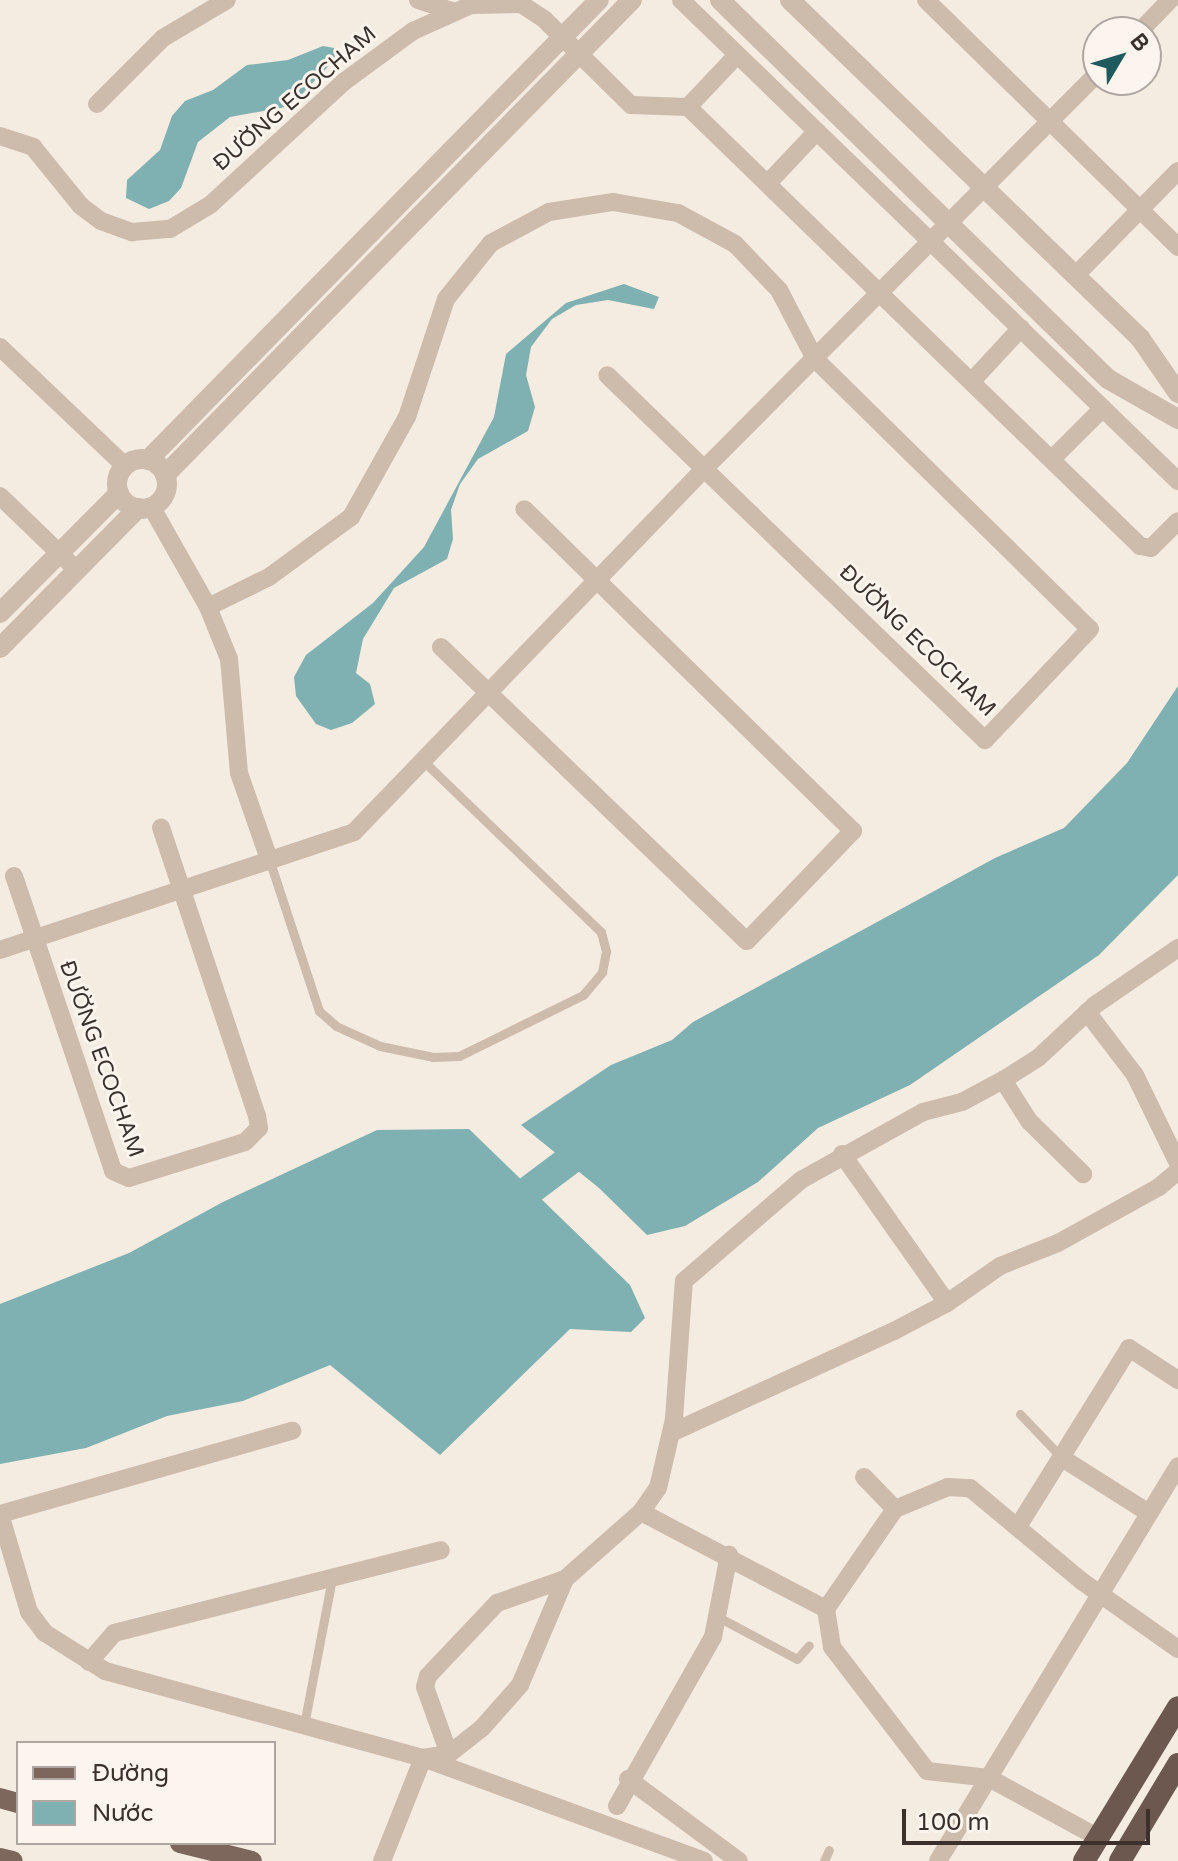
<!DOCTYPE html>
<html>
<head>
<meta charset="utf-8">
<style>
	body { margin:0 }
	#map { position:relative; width:1178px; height:1861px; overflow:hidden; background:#f4ebe1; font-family:"Varela Round",sans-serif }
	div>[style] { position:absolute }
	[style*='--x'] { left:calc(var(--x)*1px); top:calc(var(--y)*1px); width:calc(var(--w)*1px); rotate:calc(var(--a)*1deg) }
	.water>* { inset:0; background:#7fb0b2 }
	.stream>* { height:5px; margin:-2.5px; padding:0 2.5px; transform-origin:2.5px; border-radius:2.5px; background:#7fb0b2 }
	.river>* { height:30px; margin:-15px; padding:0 15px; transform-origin:15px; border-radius:15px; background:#7fb0b2 }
	.service>* { height:9px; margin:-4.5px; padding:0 4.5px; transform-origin:4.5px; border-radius:4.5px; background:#cdbbac }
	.minor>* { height:18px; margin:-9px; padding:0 9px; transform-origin:9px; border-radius:9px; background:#cdbbac }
	.tertiary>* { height:20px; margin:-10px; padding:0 10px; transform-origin:10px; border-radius:10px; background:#cdbbac }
	.tertiary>.ring { margin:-10px; padding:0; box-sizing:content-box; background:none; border:20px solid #cdbbac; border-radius:50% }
	.primary>* { height:20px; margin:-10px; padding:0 10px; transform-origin:10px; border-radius:10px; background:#7d675c }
	.trunk>* { height:22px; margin:-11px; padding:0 11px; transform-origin:11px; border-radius:11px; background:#6c584f }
	span { translate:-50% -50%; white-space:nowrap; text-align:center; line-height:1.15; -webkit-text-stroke:6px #fbf5ee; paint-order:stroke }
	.street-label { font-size:22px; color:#3b302b }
	.legend { position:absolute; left:16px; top:1741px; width:260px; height:104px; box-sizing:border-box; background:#fbf5ee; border:2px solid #aea6a0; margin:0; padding:10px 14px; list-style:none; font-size:24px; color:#3b302b }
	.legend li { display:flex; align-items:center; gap:16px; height:40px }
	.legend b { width:40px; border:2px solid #aea6a0 }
	.north { position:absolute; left:1082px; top:16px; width:80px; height:80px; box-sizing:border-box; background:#fbf5ee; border:2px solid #aea6a0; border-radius:50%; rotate:52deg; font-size:22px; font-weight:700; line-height:32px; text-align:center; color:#3b302b }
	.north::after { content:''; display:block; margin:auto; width:28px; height:36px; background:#1f5a5e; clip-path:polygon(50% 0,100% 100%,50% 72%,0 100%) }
	.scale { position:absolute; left:902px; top:1809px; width:248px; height:36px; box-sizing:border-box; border:4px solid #3b302b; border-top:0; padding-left:10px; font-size:24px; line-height:28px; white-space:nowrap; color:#3b302b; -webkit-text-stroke:6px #fbf5ee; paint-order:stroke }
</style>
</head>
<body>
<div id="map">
	<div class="water">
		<div style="clip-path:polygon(323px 46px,334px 48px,335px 59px,291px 106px,230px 117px,198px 142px,181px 188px,169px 201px,149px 209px,126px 198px,127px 180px,160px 150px,172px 116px,185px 101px,213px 90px,247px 65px,288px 60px)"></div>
		<div style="clip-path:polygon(624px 284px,659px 297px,654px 309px,608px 300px,576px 305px,552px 319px,531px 347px,526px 375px,535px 407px,528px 431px,478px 459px,460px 484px,451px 510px,453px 539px,447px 559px,394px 588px,363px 639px,356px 673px,370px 684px,375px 704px,352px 723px,331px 730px,316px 724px,296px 696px,294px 677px,306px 655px,373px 603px,424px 547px,494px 417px,506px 354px,566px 303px)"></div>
		<div style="clip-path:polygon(1178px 686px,1178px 875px,1099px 955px,910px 1085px,818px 1128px,758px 1182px,685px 1226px,647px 1235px,599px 1188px,521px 1125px,611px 1065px,672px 1040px,693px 1022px,995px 858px,1064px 828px,1127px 763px)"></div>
		<div style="clip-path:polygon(469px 1129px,630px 1285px,645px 1318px,631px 1332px,570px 1329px,440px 1455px,330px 1365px,243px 1401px,167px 1416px,86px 1448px,0 1464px,0 1304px,129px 1253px,223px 1202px,377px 1130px)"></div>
	</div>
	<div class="stream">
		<div style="--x:534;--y:1187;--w:40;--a:-46"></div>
	</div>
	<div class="river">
		<div style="--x:503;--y:1210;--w:120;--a:-36.9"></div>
	</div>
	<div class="service">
		<div style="--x:270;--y:862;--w:157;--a:71.8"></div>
		<div style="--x:319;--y:1011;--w:23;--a:41"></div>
		<div style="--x:336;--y:1026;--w:48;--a:24.4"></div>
		<div style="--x:380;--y:1046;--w:54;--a:11.7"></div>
		<div style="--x:433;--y:1057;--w:26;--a:-2"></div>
		<div style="--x:459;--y:1056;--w:138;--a:-26.2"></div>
		<div style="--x:583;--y:995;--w:30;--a:-50"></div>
		<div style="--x:602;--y:972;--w:21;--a:-79"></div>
		<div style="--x:606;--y:951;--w:20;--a:-105"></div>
		<div style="--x:601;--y:932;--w:247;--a:-136.1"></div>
		<div style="--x:1020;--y:1414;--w:61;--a:46.3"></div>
		<div style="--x:718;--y:1617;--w:89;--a:28"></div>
		<div style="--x:797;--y:1659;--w:18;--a:-49"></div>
		<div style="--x:304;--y:1725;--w:150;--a:-79.2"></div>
		<div style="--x:824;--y:1861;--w:12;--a:-66"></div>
	</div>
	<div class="minor">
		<div style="--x:418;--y:0;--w:35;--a:18"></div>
		<div style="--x:681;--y:0;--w:692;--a:44.06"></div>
		<div style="--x:926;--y:0;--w:353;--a:44.4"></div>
		<div style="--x:1139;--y:32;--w:45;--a:-45.9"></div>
		<div style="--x:97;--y:104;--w:93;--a:-45"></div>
		<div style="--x:163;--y:38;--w:74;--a:-30.7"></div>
		<div style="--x:688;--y:107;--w:71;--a:-46.7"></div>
		<div style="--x:0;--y:136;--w:35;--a:18"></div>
		<div style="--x:33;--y:147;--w:76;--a:50.9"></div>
		<div style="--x:81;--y:206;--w:25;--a:37"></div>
		<div style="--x:101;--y:221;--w:33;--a:20"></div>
		<div style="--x:132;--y:232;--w:38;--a:-5"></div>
		<div style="--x:170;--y:229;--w:47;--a:-31"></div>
		<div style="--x:210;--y:205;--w:183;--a:-42.6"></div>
		<div style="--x:345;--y:81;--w:84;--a:-36.3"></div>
		<div style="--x:413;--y:31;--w:64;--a:-24.1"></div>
		<div style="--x:471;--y:5;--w:50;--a:-1.1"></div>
		<div style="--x:521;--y:4;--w:27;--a:33"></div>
		<div style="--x:544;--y:19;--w:122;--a:44.7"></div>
		<div style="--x:631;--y:105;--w:57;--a:2"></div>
		<div style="--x:688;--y:107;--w:630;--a:44.16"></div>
		<div style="--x:1140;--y:546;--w:11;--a:10"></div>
		<div style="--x:1151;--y:548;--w:38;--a:-45"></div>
		<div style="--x:768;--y:183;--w:70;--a:-46.7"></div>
		<div style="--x:1075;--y:276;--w:147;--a:-45.6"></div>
		<div style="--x:0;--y:347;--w:173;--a:43.6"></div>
		<div style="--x:972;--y:381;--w:72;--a:-47.2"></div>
		<div style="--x:1052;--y:459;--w:72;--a:-45"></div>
		<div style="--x:0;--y:496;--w:107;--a:43.9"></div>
		<div style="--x:156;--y:515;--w:106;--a:60.5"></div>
		<div style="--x:208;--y:607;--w:56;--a:68"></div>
		<div style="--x:229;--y:659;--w:114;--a:85"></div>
		<div style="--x:239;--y:773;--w:94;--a:70.8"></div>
		<div style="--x:208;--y:607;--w:68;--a:-26.2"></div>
		<div style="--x:269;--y:577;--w:102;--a:-36.2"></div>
		<div style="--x:351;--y:517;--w:115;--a:-60.8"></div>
		<div style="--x:407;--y:417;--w:124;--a:-71.7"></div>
		<div style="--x:446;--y:299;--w:72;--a:-51.2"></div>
		<div style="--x:491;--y:243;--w:66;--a:-28.1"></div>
		<div style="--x:549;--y:212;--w:65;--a:-8.9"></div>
		<div style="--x:613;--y:202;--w:66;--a:9.6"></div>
		<div style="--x:678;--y:213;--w:65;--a:28.5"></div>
		<div style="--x:735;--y:244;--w:64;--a:46.3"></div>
		<div style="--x:779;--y:290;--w:78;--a:62.4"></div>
		<div style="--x:815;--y:359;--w:385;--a:44.5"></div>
		<div style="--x:1090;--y:629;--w:153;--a:133.4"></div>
		<div style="--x:985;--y:740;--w:525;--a:-136"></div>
		<div style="--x:441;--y:647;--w:424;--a:43.9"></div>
		<div style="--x:747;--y:941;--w:153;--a:-46.1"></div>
		<div style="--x:853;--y:831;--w:460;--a:-135.6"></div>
		<div style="--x:14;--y:876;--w:311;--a:71.4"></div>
		<div style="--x:113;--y:1171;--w:17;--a:24"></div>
		<div style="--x:129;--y:1178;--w:121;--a:-17.2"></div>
		<div style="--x:245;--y:1142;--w:20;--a:-45"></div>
		<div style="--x:259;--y:1128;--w:12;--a:-99"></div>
		<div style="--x:257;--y:1116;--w:304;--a:-108.4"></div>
		<div style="--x:0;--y:950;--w:373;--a:-18.4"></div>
		<div style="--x:354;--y:832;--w:504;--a:-46.04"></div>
		<div style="--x:704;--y:469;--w:559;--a:-45.15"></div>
		<div style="--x:1087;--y:1012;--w:79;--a:52.7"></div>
		<div style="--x:1135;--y:1075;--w:98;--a:64"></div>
		<div style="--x:1003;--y:1080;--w:49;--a:57.6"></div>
		<div style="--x:1029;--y:1121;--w:76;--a:44.5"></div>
		<div style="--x:842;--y:1154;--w:182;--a:54.8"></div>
		<div style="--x:671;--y:1433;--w:245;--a:-24.6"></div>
		<div style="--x:894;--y:1331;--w:60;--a:-27.8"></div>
		<div style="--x:947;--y:1303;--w:65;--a:-34.9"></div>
		<div style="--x:1000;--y:1266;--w:62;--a:-21.6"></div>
		<div style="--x:1058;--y:1243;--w:115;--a:-29"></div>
		<div style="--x:1159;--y:1187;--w:25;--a:-40"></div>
		<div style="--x:1062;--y:1458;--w:103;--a:32.3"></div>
		<div style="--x:864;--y:1477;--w:45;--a:45.9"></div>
		<div style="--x:895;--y:1509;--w:57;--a:-22.5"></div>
		<div style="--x:948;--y:1487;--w:22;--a:3"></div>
		<div style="--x:970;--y:1488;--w:147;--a:39.8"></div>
		<div style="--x:1083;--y:1582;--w:116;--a:35.2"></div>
		<div style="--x:641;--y:1512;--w:209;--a:27.7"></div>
		<div style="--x:826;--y:1609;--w:38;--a:81"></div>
		<div style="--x:832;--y:1647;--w:156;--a:52.5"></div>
		<div style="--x:927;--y:1771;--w:62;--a:6.4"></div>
		<div style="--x:989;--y:1778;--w:123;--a:28.6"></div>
		<div style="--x:0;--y:1514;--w:102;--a:73.5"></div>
		<div style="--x:29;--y:1612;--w:26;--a:53"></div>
		<div style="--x:45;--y:1633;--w:71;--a:32.3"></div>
		<div style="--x:105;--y:1671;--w:330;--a:15.3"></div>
		<div style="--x:423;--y:1758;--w:299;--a:20.1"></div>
		<div style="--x:0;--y:1514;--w:304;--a:-15.9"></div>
		<div style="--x:1019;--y:1525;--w:208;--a:-58.1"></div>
		<div style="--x:1129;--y:1348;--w:59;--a:33.1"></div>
		<div style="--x:826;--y:1609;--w:121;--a:-55.4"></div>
		<div style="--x:89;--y:1662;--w:38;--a:-49"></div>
		<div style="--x:114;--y:1633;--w:337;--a:-14.2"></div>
		<div style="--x:449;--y:1754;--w:71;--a:-109.7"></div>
		<div style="--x:425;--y:1687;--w:11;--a:-75"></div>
		<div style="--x:428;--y:1676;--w:100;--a:-46.6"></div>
		<div style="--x:497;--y:1603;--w:72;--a:-19.4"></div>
		<div style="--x:628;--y:1779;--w:138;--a:36.5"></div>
		<div style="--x:617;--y:1806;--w:194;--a:-60.4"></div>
		<div style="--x:713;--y:1637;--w:84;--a:-79"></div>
		<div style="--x:382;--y:1861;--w:111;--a:-68.3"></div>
		<div style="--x:423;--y:1758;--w:26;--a:-9"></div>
		<div style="--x:449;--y:1754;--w:42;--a:-38.2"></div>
		<div style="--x:482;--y:1728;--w:57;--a:-48.5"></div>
		<div style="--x:520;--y:1685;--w:115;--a:-67"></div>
		<div style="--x:565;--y:1579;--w:101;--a:-41.4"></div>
		<div style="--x:641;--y:1512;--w:29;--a:-55"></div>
		<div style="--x:658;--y:1488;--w:71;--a:-76.9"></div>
		<div style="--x:674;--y:1419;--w:138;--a:-85.9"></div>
		<div style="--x:684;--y:1281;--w:155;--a:-40.8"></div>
		<div style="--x:801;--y:1180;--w:140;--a:-29.1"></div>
		<div style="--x:923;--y:1112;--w:40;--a:-14.4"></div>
		<div style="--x:962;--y:1102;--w:47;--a:-28.2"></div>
		<div style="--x:1003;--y:1080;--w:41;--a:-32.2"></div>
		<div style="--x:1038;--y:1058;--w:78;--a:-42.9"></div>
		<div style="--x:1095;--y:1005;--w:101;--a:-34.5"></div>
		<div style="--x:938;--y:1861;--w:462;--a:-58.7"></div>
	</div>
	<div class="tertiary">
		<div style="--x:720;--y:0;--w:542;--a:44.33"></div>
		<div style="--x:1108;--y:379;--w:81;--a:29.7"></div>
		<div style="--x:790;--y:0;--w:487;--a:44"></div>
		<div style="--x:1140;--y:338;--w:67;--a:55.4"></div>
		<div class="ring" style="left:117px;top:459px;width:30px;height:30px"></div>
		<div style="--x:148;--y:460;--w:644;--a:-45.57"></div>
		<div style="--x:165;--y:475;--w:666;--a:-45.49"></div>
		<div style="--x:0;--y:613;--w:169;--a:-45.2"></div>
		<div style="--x:0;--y:648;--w:197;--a:-45.4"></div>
	</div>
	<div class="primary">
		<div style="--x:0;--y:1798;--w:19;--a:16"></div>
		<div style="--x:180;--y:1843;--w:74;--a:14"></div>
		<div style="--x:0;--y:1858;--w:13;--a:13"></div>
	</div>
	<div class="trunk">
		<div style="--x:1084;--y:1861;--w:180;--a:-58.6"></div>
		<div style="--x:1120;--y:1861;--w:113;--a:-59.1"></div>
	</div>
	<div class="street-label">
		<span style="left:295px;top:99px;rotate:-41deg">ĐƯỜNG ECOCHAM</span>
		<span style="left:917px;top:641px;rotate:44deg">ĐƯỜNG ECOCHAM</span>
		<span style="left:101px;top:1059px;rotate:70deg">ĐƯỜNG ECOCHAM</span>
	</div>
	<ul class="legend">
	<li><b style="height:10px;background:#7d675c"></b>Đường</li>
	<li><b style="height:22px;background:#7fb0b2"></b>Nước</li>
	</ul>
	<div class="north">B</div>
	<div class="scale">100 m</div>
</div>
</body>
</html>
